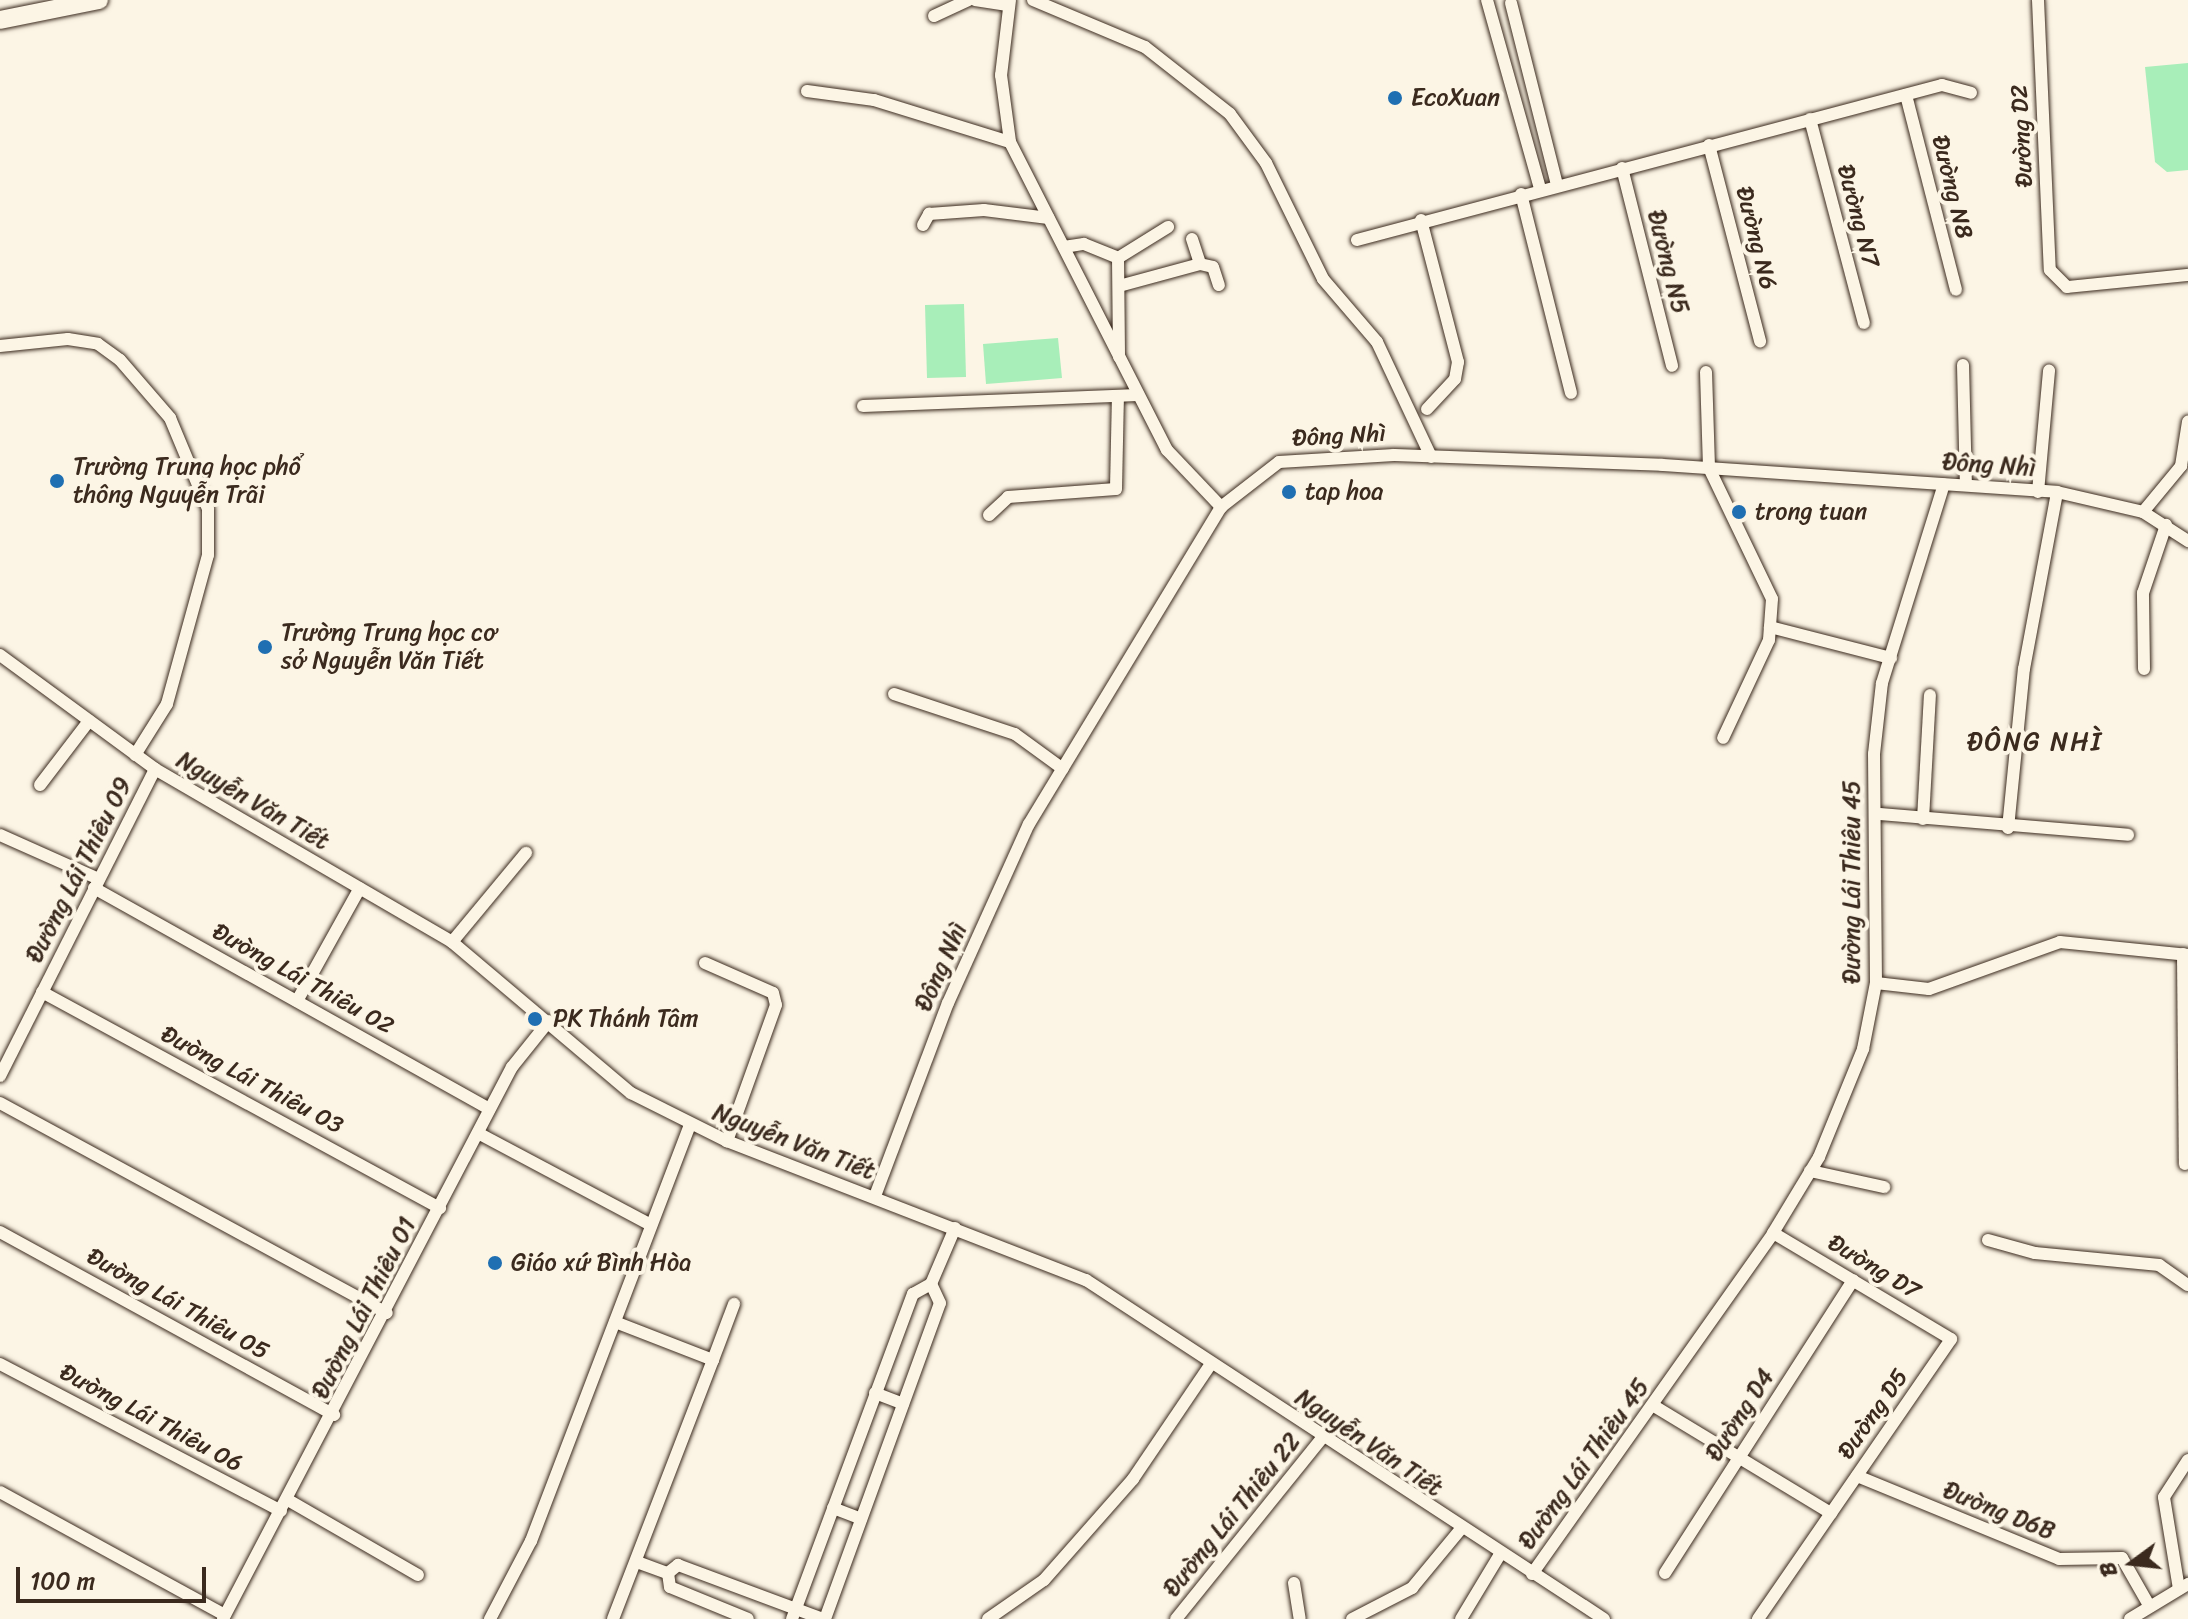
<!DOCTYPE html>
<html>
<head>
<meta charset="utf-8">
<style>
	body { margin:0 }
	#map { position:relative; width:2188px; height:1619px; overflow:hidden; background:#fcf5e5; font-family:Sriracha,sans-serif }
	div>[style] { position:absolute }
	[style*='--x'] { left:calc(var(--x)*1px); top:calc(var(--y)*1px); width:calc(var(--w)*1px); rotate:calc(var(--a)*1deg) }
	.green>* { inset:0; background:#a8eeb9 }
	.roads { filter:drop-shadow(0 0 2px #3b2a1e) drop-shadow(0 0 2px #3b2a1e) }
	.minor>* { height:12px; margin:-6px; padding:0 6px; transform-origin:6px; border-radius:6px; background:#fcf5e5 }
	.highway>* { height:18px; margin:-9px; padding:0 9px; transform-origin:9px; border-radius:9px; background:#fcf5e5 }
	.dots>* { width:22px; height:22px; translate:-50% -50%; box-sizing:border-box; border:4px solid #fcf5e5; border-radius:50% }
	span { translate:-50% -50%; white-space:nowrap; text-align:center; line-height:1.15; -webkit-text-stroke:8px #fcf5e5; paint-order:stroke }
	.poi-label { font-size:24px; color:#3b2a1e }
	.left { translate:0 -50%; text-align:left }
	.street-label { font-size:24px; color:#3b2a1e }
	.neighbourhood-label { font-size:26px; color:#3b2a1e; letter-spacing:2px }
	.north { position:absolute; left:2092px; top:1523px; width:80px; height:80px; -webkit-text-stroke:6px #fcf5e5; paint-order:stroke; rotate:255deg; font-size:22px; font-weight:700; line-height:32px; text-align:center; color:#3b2a1e }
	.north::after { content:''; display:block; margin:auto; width:28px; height:36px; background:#3b2a1e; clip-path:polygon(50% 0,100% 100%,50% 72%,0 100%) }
	.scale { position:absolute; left:16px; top:1567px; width:190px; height:36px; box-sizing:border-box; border:4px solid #3b2a1e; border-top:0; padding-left:10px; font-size:24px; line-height:28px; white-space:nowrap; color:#3b2a1e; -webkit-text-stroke:6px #fcf5e5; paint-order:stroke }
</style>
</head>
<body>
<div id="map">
	<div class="green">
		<div style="clip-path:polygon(2188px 63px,2188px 170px,2167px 172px,2155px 162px,2145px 67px)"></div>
		<div style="clip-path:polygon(964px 304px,966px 377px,927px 378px,925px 305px)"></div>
		<div style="clip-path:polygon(1058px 338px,1062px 378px,986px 384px,983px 344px)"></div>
	</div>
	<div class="roads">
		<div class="minor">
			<div style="--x:975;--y:0;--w:33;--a:9"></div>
			<div style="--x:1010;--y:0;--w:76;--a:96.8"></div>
			<div style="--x:1001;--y:75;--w:68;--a:82.3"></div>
			<div style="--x:1010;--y:142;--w:346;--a:63"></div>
			<div style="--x:1167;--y:450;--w:79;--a:46.5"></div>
			<div style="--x:1033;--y:0;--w:121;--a:22.8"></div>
			<div style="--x:1145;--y:47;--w:108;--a:38.2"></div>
			<div style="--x:1230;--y:114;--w:61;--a:53.7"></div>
			<div style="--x:1266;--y:163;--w:129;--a:63.8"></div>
			<div style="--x:1323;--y:279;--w:83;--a:49.4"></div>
			<div style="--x:1377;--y:342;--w:127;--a:64.8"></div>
			<div style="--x:1487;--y:0;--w:196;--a:74.3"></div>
			<div style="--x:2038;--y:0;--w:270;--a:87.5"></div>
			<div style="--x:2050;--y:270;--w:24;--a:45"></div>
			<div style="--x:2067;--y:287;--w:122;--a:-5.7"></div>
			<div style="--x:1511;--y:3;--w:188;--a:75.8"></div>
			<div style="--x:934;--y:16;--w:38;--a:-25"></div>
			<div style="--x:807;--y:91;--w:68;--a:7.7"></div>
			<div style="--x:874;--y:100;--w:142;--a:17.2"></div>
			<div style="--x:1906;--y:95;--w:201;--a:75.6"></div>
			<div style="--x:1810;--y:119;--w:211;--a:75.2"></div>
			<div style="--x:1709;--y:145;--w:203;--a:75.4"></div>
			<div style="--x:1622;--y:168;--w:204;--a:75.8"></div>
			<div style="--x:1521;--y:194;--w:205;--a:75.9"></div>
			<div style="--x:1421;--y:220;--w:147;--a:75.4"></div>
			<div style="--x:1458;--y:362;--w:17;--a:100"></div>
			<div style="--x:1455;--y:379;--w:41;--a:133"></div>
			<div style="--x:923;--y:225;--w:13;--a:-61"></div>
			<div style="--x:929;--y:214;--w:55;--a:-4.2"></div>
			<div style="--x:984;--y:210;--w:65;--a:7"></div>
			<div style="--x:1192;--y:239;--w:26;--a:72"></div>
			<div style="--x:1200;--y:264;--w:13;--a:13"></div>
			<div style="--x:1213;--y:267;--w:19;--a:72"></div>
			<div style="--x:1357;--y:240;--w:605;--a:-14.84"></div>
			<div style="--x:1942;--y:85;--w:30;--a:15"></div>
			<div style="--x:1064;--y:247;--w:20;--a:-9"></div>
			<div style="--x:1084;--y:244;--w:37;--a:22"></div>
			<div style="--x:1118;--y:258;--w:59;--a:-31.8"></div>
			<div style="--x:1118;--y:258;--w:99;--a:89.4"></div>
			<div style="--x:1119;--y:286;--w:84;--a:-15.2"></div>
			<div style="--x:0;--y:346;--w:68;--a:-5.9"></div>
			<div style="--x:68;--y:339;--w:30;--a:9"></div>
			<div style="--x:98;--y:344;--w:27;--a:36"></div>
			<div style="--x:120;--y:360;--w:77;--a:49.2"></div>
			<div style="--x:170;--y:418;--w:99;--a:67.3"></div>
			<div style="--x:208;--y:509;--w:46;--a:90"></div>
			<div style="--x:208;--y:555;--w:155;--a:105.4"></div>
			<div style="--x:167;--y:704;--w:60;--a:122.1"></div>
			<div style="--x:1963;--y:365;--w:120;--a:88.6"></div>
			<div style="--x:1706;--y:372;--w:96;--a:88.2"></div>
			<div style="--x:1709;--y:468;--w:145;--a:64.3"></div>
			<div style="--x:1772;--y:599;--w:41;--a:94.2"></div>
			<div style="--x:1769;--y:640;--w:108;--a:115.1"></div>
			<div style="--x:863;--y:406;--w:275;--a:-2.3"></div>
			<div style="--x:2038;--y:492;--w:122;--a:-84.8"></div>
			<div style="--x:2143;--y:512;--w:60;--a:-50.4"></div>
			<div style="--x:2181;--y:466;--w:45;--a:-81"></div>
			<div style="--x:989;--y:515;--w:26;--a:-43"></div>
			<div style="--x:1008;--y:497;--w:108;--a:-4.2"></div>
			<div style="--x:1116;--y:489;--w:92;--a:-88.8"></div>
			<div style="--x:1770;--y:627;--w:125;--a:14.4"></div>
			<div style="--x:0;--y:655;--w:192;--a:36.3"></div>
			<div style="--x:155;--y:769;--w:344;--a:30.2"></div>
			<div style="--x:452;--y:942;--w:234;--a:40.2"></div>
			<div style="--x:631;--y:1093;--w:107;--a:26.6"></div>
			<div style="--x:727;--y:1141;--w:385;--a:21.2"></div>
			<div style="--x:1086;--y:1280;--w:619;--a:33.2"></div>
			<div style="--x:2144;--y:669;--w:76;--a:-90.8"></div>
			<div style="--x:2143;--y:593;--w:72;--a:-71.3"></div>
			<div style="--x:894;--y:694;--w:127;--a:18.3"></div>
			<div style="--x:1015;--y:734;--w:59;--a:36.1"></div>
			<div style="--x:40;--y:785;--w:81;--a:-52.6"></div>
			<div style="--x:1880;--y:814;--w:249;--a:4.8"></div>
			<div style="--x:1923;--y:819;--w:124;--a:-86.8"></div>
			<div style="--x:2008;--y:828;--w:160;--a:-84.3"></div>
			<div style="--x:2024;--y:669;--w:180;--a:-79.4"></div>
			<div style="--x:0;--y:835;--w:108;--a:24"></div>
			<div style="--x:94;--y:888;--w:453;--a:29.2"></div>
			<div style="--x:452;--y:942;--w:116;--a:-50.3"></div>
			<div style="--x:2183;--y:954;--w:210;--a:89.5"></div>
			<div style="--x:705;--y:963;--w:74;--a:23.8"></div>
			<div style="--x:773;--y:993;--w:12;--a:76"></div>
			<div style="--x:776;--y:1005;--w:145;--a:109.8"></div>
			<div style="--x:1876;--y:983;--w:53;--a:6.5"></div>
			<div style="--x:1929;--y:989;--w:139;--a:-19.7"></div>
			<div style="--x:2060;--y:942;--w:129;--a:5.8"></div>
			<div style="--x:42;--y:992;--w:453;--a:28.5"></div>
			<div style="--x:297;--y:1001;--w:129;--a:-60.9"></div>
			<div style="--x:0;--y:1076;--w:344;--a:-63.2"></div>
			<div style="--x:0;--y:1103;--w:440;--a:28.5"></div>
			<div style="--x:478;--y:1133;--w:196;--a:28"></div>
			<div style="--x:1810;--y:1171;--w:76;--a:12.2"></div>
			<div style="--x:875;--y:1196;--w:206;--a:-69.3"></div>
			<div style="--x:948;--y:1003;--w:196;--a:-65.7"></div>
			<div style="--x:1029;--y:824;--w:371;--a:-58.8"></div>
			<div style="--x:1221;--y:507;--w:73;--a:-37.8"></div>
			<div style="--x:1279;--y:462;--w:115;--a:-3.5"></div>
			<div style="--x:1394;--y:455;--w:268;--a:2.1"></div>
			<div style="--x:1662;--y:465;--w:396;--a:3.9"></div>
			<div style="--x:2057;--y:492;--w:88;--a:13.1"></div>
			<div style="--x:2143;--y:512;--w:54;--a:32.8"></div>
			<div style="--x:0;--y:1232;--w:381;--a:28.7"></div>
			<div style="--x:1988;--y:1240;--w:49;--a:15.5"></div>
			<div style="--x:2035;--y:1253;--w:125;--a:5.5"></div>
			<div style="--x:2159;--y:1265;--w:35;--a:35"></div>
			<div style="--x:713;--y:1360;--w:60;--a:-69.4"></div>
			<div style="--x:0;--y:1364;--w:317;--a:27.6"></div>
			<div style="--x:875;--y:1393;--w:30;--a:21"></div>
			<div style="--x:1654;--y:1406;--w:207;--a:31.2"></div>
			<div style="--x:1857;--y:1476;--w:218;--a:22.3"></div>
			<div style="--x:2059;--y:1559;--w:63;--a:-0.9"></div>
			<div style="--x:2122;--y:1558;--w:56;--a:60.3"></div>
			<div style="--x:0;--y:1492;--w:256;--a:28.7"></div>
			<div style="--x:288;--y:1500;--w:150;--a:30"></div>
			<div style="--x:833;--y:1508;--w:30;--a:21"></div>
			<div style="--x:637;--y:1562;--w:33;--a:20"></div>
			<div style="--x:668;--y:1573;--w:13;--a:-39"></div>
			<div style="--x:678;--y:1565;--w:155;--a:20.4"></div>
			<div style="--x:668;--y:1573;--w:14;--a:82"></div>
			<div style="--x:670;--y:1587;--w:84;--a:22.3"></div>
			<div style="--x:1665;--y:1573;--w:348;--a:-57.3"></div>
			<div style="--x:1532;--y:1574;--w:418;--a:-54.7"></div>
			<div style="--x:1773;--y:1233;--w:89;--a:-58.8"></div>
			<div style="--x:1819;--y:1157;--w:117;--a:-67.8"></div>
			<div style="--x:1863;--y:1049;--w:67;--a:-78.9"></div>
			<div style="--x:1876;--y:983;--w:229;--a:-90.5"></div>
			<div style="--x:1874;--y:754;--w:71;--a:-83.6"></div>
			<div style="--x:1882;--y:683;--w:208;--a:-72.7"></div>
			<div style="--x:1294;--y:1583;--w:36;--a:81"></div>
			<div style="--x:2179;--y:1589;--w:93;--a:-99.3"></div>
			<div style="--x:2164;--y:1497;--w:44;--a:-57"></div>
			<div style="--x:223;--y:1619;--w:623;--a:-62.37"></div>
			<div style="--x:512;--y:1067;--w:59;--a:-51.2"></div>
			<div style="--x:490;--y:1619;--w:88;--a:-62.3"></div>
			<div style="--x:531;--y:1541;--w:445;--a:-69.1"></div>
			<div style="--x:613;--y:1619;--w:278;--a:-68.9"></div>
			<div style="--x:713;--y:1360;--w:105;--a:-158.8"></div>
			<div style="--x:792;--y:1619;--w:347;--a:-69.6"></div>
			<div style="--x:913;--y:1294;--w:21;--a:-29"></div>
			<div style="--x:931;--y:1284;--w:61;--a:-66.8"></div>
			<div style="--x:825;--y:1619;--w:336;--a:-70"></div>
			<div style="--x:940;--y:1303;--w:21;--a:-115"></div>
			<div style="--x:988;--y:1619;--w:68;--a:-34.9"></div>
			<div style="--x:1044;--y:1580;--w:135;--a:-48.6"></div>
			<div style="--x:1133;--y:1479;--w:139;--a:-55.9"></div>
			<div style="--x:1176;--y:1619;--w:233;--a:-51.1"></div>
			<div style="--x:1352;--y:1619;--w:68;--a:-27.3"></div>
			<div style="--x:1412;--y:1588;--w:75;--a:-50.4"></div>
			<div style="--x:1461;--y:1619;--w:74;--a:-58.9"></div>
			<div style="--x:1758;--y:1619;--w:340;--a:-55.4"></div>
			<div style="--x:1951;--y:1339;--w:207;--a:-149.2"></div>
			<div style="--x:2130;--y:1619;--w:68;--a:-31.1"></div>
		</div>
		<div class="highway">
			<div style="--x:0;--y:20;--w:101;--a:-11.4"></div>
		</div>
	</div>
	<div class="dots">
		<div style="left:1395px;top:98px;background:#1f6fb2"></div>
		<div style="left:57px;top:481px;background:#1f6fb2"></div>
		<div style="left:1289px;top:492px;background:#1f6fb2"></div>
		<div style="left:1739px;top:512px;background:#1f6fb2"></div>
		<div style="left:265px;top:647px;background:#1f6fb2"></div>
		<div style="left:535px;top:1019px;background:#1f6fb2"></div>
		<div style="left:495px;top:1263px;background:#1f6fb2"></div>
	</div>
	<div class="poi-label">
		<span class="left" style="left:1411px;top:98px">EcoXuan</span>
		<span class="left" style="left:73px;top:481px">Trường Trung học phổ<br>thông Nguyễn Trãi</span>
		<span class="left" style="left:1305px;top:492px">tap hoa</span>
		<span class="left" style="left:1755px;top:512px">trong tuan</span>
		<span class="left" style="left:281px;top:647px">Trường Trung học cơ<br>sở Nguyễn Văn Tiết</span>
		<span class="left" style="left:553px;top:1019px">PK Thánh Tâm</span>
		<span class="left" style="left:511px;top:1263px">Giáo xứ Bình Hòa</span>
	</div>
	<div class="street-label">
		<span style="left:2022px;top:136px;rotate:-93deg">Đường D2</span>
		<span style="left:1952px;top:187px;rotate:76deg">Đường N8</span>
		<span style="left:1858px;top:216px;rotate:75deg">Đường N7</span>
		<span style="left:1756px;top:238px;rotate:76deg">Đường N6</span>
		<span style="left:1668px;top:262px;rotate:76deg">Đường N5</span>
		<span style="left:1339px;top:436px;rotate:-3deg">Đông Nhì</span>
		<span style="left:1989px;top:465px;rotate:4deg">Đông Nhì</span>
		<span style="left:253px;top:801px;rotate:30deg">Nguyễn Văn Tiết</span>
		<span style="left:79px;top:870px;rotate:-63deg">Đường Lái Thiêu 09</span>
		<span style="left:1852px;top:882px;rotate:-90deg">Đường Lái Thiêu 45</span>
		<span style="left:941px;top:967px;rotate:-66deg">Đông Nhì</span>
		<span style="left:303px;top:979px;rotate:29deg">Đường Lái Thiêu 02</span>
		<span style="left:252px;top:1080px;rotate:28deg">Đường Lái Thiêu 03</span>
		<span style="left:794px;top:1142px;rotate:21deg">Nguyễn Văn Tiết</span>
		<span style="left:1874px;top:1267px;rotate:31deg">Đường D7</span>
		<span style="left:178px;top:1304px;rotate:29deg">Đường Lái Thiêu 05</span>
		<span style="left:364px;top:1308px;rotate:-63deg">Đường Lái Thiêu 01</span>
		<span style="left:1873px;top:1414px;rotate:-55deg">Đường D5</span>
		<span style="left:1740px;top:1415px;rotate:-57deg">Đường D4</span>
		<span style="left:151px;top:1418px;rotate:28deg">Đường Lái Thiêu 06</span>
		<span style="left:1369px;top:1443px;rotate:34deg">Nguyễn Văn Tiết</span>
		<span style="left:1584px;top:1464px;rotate:-54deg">Đường Lái Thiêu 45</span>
		<span style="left:1999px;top:1511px;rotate:22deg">Đường D6B</span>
		<span style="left:1232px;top:1515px;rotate:-51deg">Đường Lái Thiêu 22</span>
	</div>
	<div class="neighbourhood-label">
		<span style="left:2035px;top:742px">ĐÔNG NHÌ</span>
	</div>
	<div class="north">B</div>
	<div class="scale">100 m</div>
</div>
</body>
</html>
